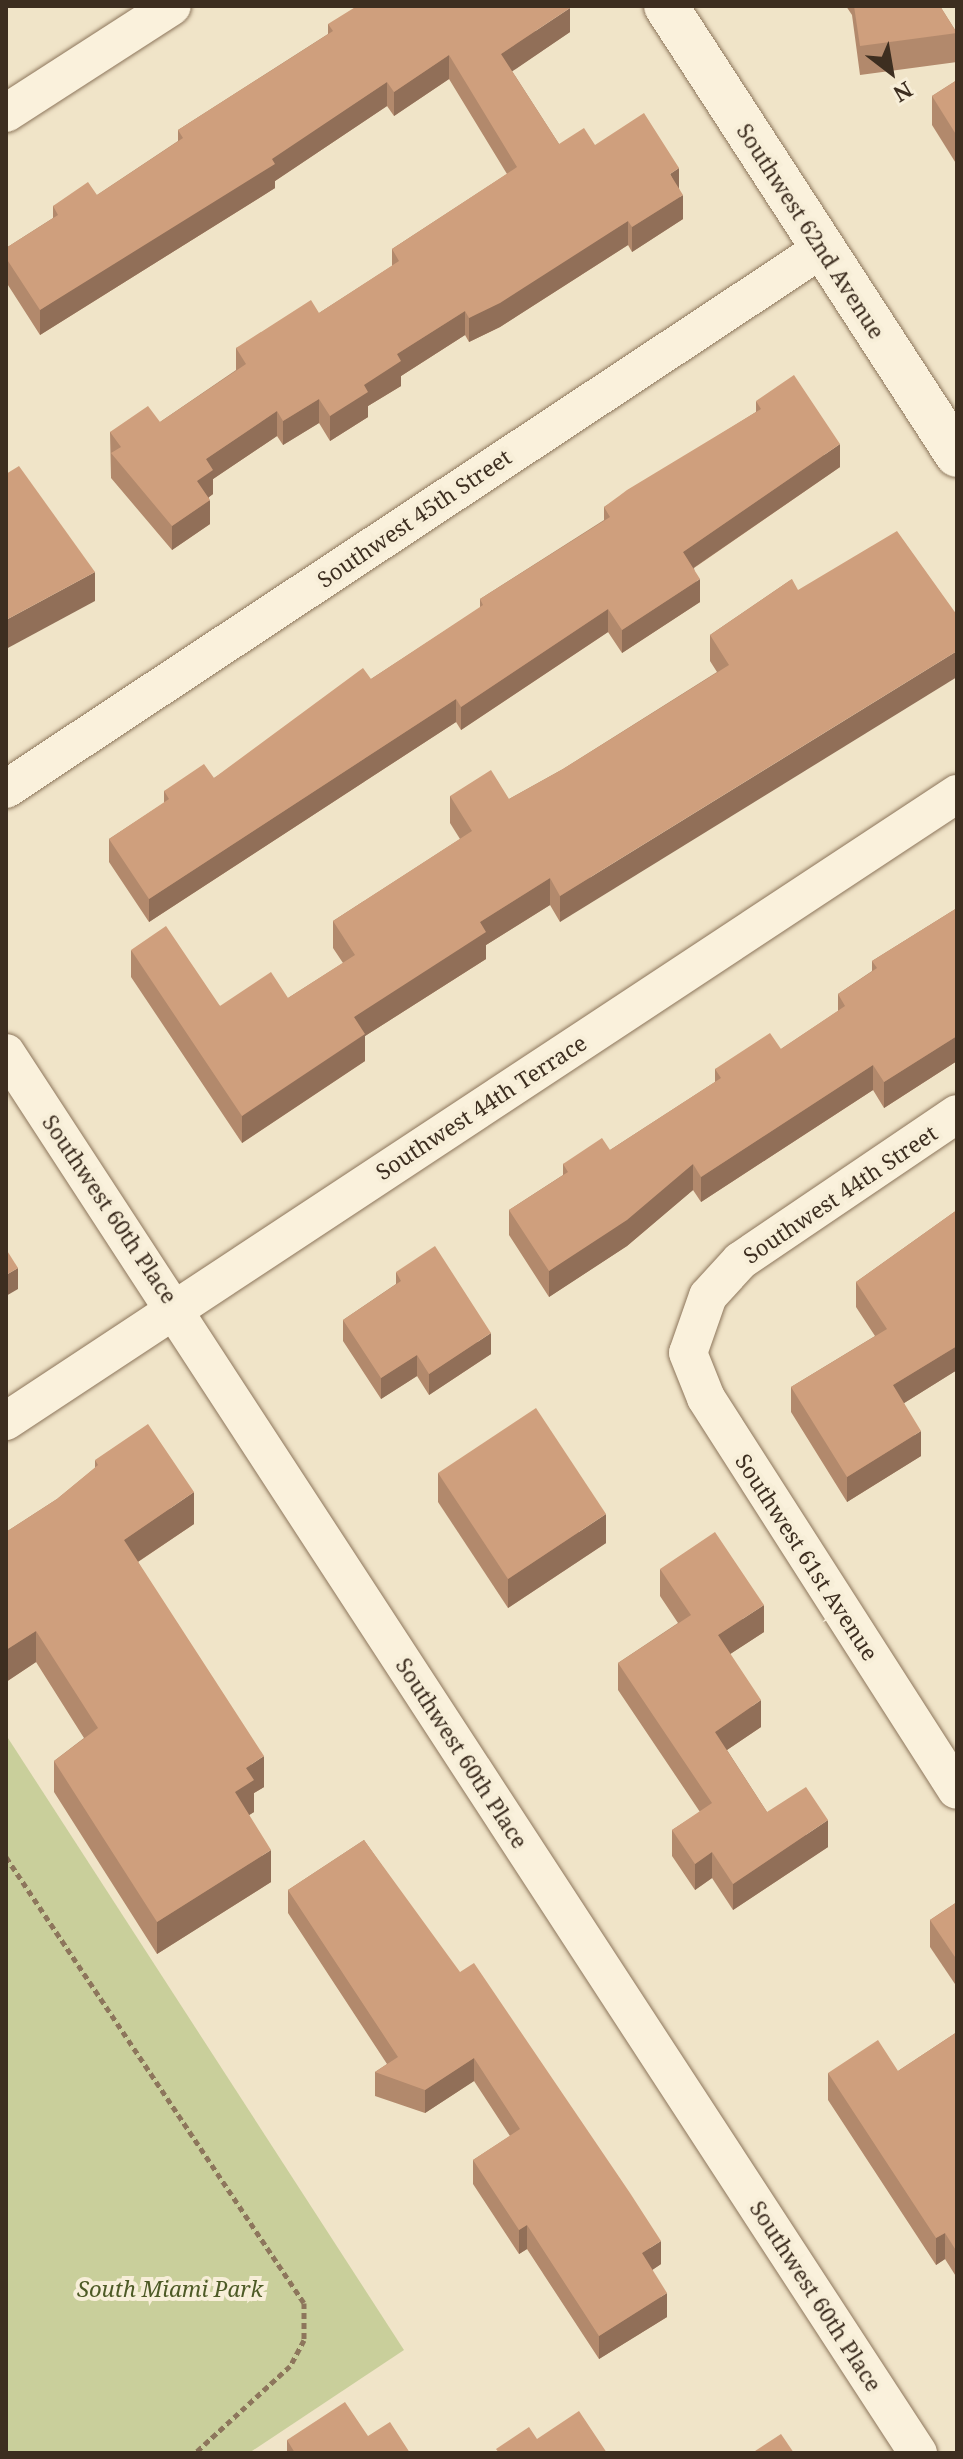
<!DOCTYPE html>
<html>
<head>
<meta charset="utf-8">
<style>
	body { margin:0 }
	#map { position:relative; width:963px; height:2459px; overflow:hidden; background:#f0e4c8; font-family:"Noto Serif",serif }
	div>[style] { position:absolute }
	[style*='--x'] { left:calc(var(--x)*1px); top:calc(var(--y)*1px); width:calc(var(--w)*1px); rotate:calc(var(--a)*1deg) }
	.green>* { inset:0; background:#c9cf9b }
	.path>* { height:5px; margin-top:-2.5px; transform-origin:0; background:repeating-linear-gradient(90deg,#8d765c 0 6px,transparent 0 10px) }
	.roads { filter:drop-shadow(0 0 2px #8d765c) drop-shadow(0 0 2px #8d765c) }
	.street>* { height:38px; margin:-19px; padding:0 19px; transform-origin:19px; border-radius:19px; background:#faf1dc }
	.secondary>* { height:44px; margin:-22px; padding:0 22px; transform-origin:22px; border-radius:22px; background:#faf1dc }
	.wall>* { inset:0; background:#b2896c }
	.shaded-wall>* { inset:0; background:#916f58 }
	.building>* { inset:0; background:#cf9f7d }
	span { translate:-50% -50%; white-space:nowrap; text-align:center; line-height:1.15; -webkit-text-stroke:8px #f7eed8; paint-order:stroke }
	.street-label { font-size:22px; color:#3d2e20 }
	.park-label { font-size:22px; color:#4d5a26; font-style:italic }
	.frame { position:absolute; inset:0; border:8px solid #3d2e20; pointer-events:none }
	.north { position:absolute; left:851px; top:32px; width:80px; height:80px; -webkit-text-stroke:6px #f7eed8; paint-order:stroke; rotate:149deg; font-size:22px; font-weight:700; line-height:32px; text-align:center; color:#3d2e20 }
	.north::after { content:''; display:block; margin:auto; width:28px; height:36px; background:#3d2e20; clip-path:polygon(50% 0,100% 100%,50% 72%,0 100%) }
</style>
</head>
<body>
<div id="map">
	<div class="green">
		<div style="clip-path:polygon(6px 1735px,404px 2350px,249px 2453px,6px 2453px)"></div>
	</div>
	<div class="path">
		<div style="--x:6;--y:1857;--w:536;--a:56.25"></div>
		<div style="--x:304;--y:2303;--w:37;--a:90"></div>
		<div style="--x:304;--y:2340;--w:30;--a:118"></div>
		<div style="--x:290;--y:2366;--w:129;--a:137.5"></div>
	</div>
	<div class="roads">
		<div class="street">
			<div style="--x:6;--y:113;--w:197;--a:-32.8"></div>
			<div style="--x:6;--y:789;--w:980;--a:-33.51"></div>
			<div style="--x:6;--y:1053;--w:1671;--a:56.92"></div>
			<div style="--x:957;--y:1114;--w:262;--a:145.9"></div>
			<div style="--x:740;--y:1261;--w:47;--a:132.4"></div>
			<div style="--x:708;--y:1296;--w:60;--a:109.3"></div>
			<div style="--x:688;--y:1353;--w:48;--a:68.2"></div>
			<div style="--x:706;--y:1398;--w:465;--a:57.4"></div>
			<div style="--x:6;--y:1421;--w:1139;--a:-33.4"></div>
		</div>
		<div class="secondary">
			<div style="--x:666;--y:6;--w:535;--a:57.05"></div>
		</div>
	</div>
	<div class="wall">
		<div style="clip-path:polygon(846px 6px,940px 6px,957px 33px,957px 62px,860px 75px,852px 15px)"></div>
		<div style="clip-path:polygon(328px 24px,570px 32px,512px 71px,559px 144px,595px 145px,679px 188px,683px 219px,632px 252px,628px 245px,500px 327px,469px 342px,465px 335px,401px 376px,401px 386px,368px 406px,368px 417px,330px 441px,319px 423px,283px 445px,277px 436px,213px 479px,213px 494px,209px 497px,210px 524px,172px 550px,111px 478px,110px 432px,160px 422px,236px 370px,236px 348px,319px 313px,392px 266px,392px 249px,507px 174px,449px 79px,394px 116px,387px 106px,275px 181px,275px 188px,40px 335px,6px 282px,6px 248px,53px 218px,53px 206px,97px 195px,178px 141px,178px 130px,328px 34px)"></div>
		<div style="clip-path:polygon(957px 80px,957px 165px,932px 125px,932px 96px)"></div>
		<div style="clip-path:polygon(756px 401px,840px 467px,694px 568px,700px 602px,622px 653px,608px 632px,461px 730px,456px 722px,149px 922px,109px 862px,109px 839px,164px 803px,164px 791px,214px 778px,371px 679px,480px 608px,480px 599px,604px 520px,604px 507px,756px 412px)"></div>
		<div style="clip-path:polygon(792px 579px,560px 922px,550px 905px,486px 945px,486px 959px,365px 1036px,365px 1061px,242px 1143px,131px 977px,131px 950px,220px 1006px,288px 998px,343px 963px,333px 948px,333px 921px,460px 839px,450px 823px,450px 796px,509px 799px,563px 769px,717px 672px,710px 661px,710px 635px)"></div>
		<div style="clip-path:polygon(957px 908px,957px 1061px,884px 1108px,873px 1090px,701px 1202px,693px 1190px,627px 1246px,549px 1297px,509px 1235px,509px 1210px,563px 1175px,563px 1164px,610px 1150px,715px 1082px,715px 1069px,781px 1049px,838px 1011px,838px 994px,872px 971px,872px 961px)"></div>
		<div style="clip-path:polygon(957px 1210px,957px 1370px,904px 1403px,921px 1456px,847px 1502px,791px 1412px,791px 1387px,875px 1336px,856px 1307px,856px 1282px)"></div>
		<div style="clip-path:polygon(396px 1272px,491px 1354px,429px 1395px,417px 1376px,381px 1399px,343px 1341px,343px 1320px,396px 1284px)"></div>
		<div style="clip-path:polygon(95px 1460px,194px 1524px,138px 1562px,264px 1787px,254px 1793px,254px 1812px,249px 1815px,271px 1882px,157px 1954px,54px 1792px,54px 1761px,84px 1738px,36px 1662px,6px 1682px,6px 1532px,57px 1499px,95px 1468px)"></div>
		<div style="clip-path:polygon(438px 1473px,606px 1543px,508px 1608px,438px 1502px)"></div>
		<div style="clip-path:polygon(660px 1569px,764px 1632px,730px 1654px,761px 1727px,727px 1750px,767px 1812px,828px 1847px,733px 1910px,712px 1878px,695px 1890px,672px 1856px,672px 1830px,700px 1812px,618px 1690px,618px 1663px,678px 1623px,660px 1596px)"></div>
		<div style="clip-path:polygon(364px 1840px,661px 2264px,652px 2270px,667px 2317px,599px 2359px,527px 2249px,519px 2254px,473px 2184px,473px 2160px,510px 2136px,474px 2081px,425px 2113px,375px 2096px,375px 2072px,387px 2064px,288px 1913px,288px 1890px)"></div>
		<div style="clip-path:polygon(957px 1902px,957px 1987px,930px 1947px,930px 1920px)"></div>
		<div style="clip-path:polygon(957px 2032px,957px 2278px,945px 2259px,936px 2265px,828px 2100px,828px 2073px,898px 2071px)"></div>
		<div style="clip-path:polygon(368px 2436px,410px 2453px,287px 2453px,287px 2440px)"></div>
	</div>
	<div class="shaded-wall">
		<div style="clip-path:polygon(570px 8px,570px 32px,501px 79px,501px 54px)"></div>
		<div style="clip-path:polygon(449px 55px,449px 79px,394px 116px,394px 92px)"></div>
		<div style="clip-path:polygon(387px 82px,387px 106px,275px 181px,275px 188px,40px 335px,40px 310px)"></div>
		<div style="clip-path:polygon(679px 168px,679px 193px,670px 174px)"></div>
		<div style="clip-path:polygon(683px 195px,683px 219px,632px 252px,632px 227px)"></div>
		<div style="clip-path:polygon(628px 221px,628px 245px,500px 327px,469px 342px,469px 318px)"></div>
		<div style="clip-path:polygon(465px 311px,465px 335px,401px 376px,401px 386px,368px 406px,368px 417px,330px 441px,330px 416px,397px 354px)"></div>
		<div style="clip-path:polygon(319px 399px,319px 423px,283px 445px,283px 421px)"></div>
		<div style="clip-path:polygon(277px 411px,277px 436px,213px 479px,213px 494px,197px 506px,197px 481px,206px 459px)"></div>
		<div style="clip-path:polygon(840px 444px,840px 467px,683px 575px,683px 552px)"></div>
		<div style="clip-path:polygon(210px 500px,210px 524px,172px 550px,172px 526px)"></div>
		<div style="clip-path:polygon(95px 572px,95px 601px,6px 649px,6px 620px)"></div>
		<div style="clip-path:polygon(700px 579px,700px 602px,622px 653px,622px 630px)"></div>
		<div style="clip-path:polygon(608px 609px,608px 632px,461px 730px,461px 707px)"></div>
		<div style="clip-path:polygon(957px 651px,957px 677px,560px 922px,560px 896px)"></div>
		<div style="clip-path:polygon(456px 699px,456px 722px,149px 922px,149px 899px)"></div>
		<div style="clip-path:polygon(550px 878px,550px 905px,486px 945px,486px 959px,365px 1036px,365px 1061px,242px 1143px,242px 1116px,354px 1017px,480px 922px)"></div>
		<div style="clip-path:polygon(957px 1036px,957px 1061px,884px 1108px,884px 1082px)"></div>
		<div style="clip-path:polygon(873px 1065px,873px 1090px,701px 1202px,701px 1177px)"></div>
		<div style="clip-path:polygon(693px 1164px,693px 1190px,627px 1246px,549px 1297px,549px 1271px)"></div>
		<div style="clip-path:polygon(18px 1268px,18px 1289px,6px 1296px,6px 1275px)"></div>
		<div style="clip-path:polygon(491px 1333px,491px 1354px,429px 1395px,429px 1374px)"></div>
		<div style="clip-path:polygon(957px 1346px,957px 1370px,893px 1410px,893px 1385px)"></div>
		<div style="clip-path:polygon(417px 1355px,417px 1376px,381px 1399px,381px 1378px)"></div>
		<div style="clip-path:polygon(921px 1431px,921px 1456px,847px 1502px,847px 1477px)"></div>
		<div style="clip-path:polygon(194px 1492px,194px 1524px,124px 1571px,124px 1540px)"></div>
		<div style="clip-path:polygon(606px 1514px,606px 1543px,508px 1608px,508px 1579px)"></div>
		<div style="clip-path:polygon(764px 1605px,764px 1632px,718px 1662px,718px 1635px)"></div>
		<div style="clip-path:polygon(36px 1631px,36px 1662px,6px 1682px,6px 1650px)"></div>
		<div style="clip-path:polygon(761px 1700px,761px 1727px,715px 1758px,715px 1732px)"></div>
		<div style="clip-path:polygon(264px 1756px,264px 1787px,254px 1793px,254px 1812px,235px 1824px,235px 1792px,246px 1768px)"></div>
		<div style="clip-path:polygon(828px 1820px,828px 1847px,733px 1910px,733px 1884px)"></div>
		<div style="clip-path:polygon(271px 1850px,271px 1882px,157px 1954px,157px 1922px)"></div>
		<div style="clip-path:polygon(712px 1852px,712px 1878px,695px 1890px,695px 1864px)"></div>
		<div style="clip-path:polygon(474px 2058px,474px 2081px,425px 2113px,425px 2090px)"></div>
		<div style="clip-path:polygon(527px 2225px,527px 2249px,519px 2254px,519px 2230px)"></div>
		<div style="clip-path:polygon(945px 2233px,945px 2259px,936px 2265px,936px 2238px)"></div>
		<div style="clip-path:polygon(661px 2241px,661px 2264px,642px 2277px,642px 2253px)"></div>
		<div style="clip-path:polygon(667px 2293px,667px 2317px,599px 2359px,599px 2336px)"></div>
	</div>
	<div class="building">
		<div style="clip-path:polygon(357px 6px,569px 6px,570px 8px,501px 54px,559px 144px,584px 128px,595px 145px,644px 113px,679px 168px,670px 174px,683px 195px,632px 227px,628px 221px,500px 303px,469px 318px,465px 311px,397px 354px,401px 361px,364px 385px,368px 392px,330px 416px,319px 399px,283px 421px,277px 411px,206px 459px,213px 470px,197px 481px,210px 500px,172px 526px,111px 453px,121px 447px,110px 432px,148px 406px,160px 422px,246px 364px,236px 348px,311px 300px,319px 313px,399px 261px,392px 249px,517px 167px,449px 55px,394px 92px,387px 82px,272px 159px,275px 164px,40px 310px,6px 258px,6px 248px,58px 215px,53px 206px,88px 182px,97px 195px,183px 138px,178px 130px,333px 31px,328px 24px)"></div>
		<div style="clip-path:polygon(854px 6px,940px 6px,957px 33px,860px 46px)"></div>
		<div style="clip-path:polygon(957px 80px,957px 136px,932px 96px)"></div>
		<div style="clip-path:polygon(794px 375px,840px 444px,683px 552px,700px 579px,622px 630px,608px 609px,461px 707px,456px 699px,149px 899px,109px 839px,169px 799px,164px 791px,204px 764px,214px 778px,363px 668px,371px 679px,483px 605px,480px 599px,610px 517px,604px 507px,627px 490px,761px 409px,756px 401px)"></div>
		<div style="clip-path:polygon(19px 466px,95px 572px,6px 620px,6px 474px)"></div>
		<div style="clip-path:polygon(897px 531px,957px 615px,957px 651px,560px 896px,550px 878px,480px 922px,486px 932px,354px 1017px,365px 1034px,242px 1116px,131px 950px,166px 926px,220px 1006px,271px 972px,288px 998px,355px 955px,333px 921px,472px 831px,450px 796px,491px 770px,509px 799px,563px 769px,729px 665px,710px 635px,792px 579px,798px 590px)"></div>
		<div style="clip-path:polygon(957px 908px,957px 1036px,884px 1082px,873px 1065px,701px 1177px,693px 1164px,627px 1220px,549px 1271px,509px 1210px,568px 1172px,563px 1164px,602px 1138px,610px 1150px,721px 1078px,715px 1069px,770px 1033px,781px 1049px,845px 1006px,838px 994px,877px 968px,872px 961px)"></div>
		<div style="clip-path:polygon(957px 1210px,957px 1346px,893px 1385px,921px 1431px,847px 1477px,791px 1387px,887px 1329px,856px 1282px)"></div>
		<div style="clip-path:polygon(435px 1246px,491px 1333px,429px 1374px,417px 1355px,381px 1378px,343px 1320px,401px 1281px,396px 1272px)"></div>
		<div style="clip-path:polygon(6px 1249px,18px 1268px,6px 1275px)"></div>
		<div style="clip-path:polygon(536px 1408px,606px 1514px,508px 1579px,438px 1473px)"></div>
		<div style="clip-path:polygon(148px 1424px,194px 1492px,124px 1540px,264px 1756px,246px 1768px,254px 1780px,235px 1792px,271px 1850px,157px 1922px,54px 1761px,98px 1728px,36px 1631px,6px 1650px,6px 1532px,57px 1499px,98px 1465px,95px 1460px)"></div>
		<div style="clip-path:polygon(715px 1532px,764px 1605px,718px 1635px,761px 1700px,715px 1732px,767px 1812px,806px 1787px,828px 1820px,733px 1884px,712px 1852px,695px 1864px,672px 1830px,712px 1803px,618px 1663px,691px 1615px,660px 1569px)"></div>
		<div style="clip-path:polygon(364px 1840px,460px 1972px,474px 1963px,630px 2193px,661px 2241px,642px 2253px,667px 2293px,599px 2336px,527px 2225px,519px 2230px,473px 2160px,520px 2129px,474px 2058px,425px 2090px,375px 2072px,398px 2057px,288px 1890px)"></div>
		<div style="clip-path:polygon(957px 1902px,957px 1960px,930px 1920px)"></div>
		<div style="clip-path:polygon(957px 2032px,957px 2252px,945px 2233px,936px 2238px,828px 2073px,878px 2040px,898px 2071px)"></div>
		<div style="clip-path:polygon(345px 2402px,368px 2436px,390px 2422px,410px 2453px,295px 2453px,287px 2440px)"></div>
		<div style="clip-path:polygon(579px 2411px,607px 2453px,499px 2453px,496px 2449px,529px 2427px,537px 2439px)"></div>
		<div style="clip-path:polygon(781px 2434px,794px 2453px,752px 2453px)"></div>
	</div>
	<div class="street-label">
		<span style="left:811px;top:231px;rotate:57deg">Southwest 62nd Avenue</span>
		<span style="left:414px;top:518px;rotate:-34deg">Southwest 45th Street</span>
		<span style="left:481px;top:1107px;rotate:-33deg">Southwest 44th Terrace</span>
		<span style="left:840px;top:1194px;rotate:-34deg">Southwest 44th Street</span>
		<span style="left:110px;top:1209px;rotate:56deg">Southwest 60th Place</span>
		<span style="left:807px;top:1557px;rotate:57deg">Southwest 61st Avenue</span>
		<span style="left:462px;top:1753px;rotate:57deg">Southwest 60th Place</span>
		<span style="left:816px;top:2296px;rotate:57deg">Southwest 60th Place</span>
	</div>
	<div class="park-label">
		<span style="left:170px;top:2289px">South Miami Park</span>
	</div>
	<div class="frame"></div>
	<div class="north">N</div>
</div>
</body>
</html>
